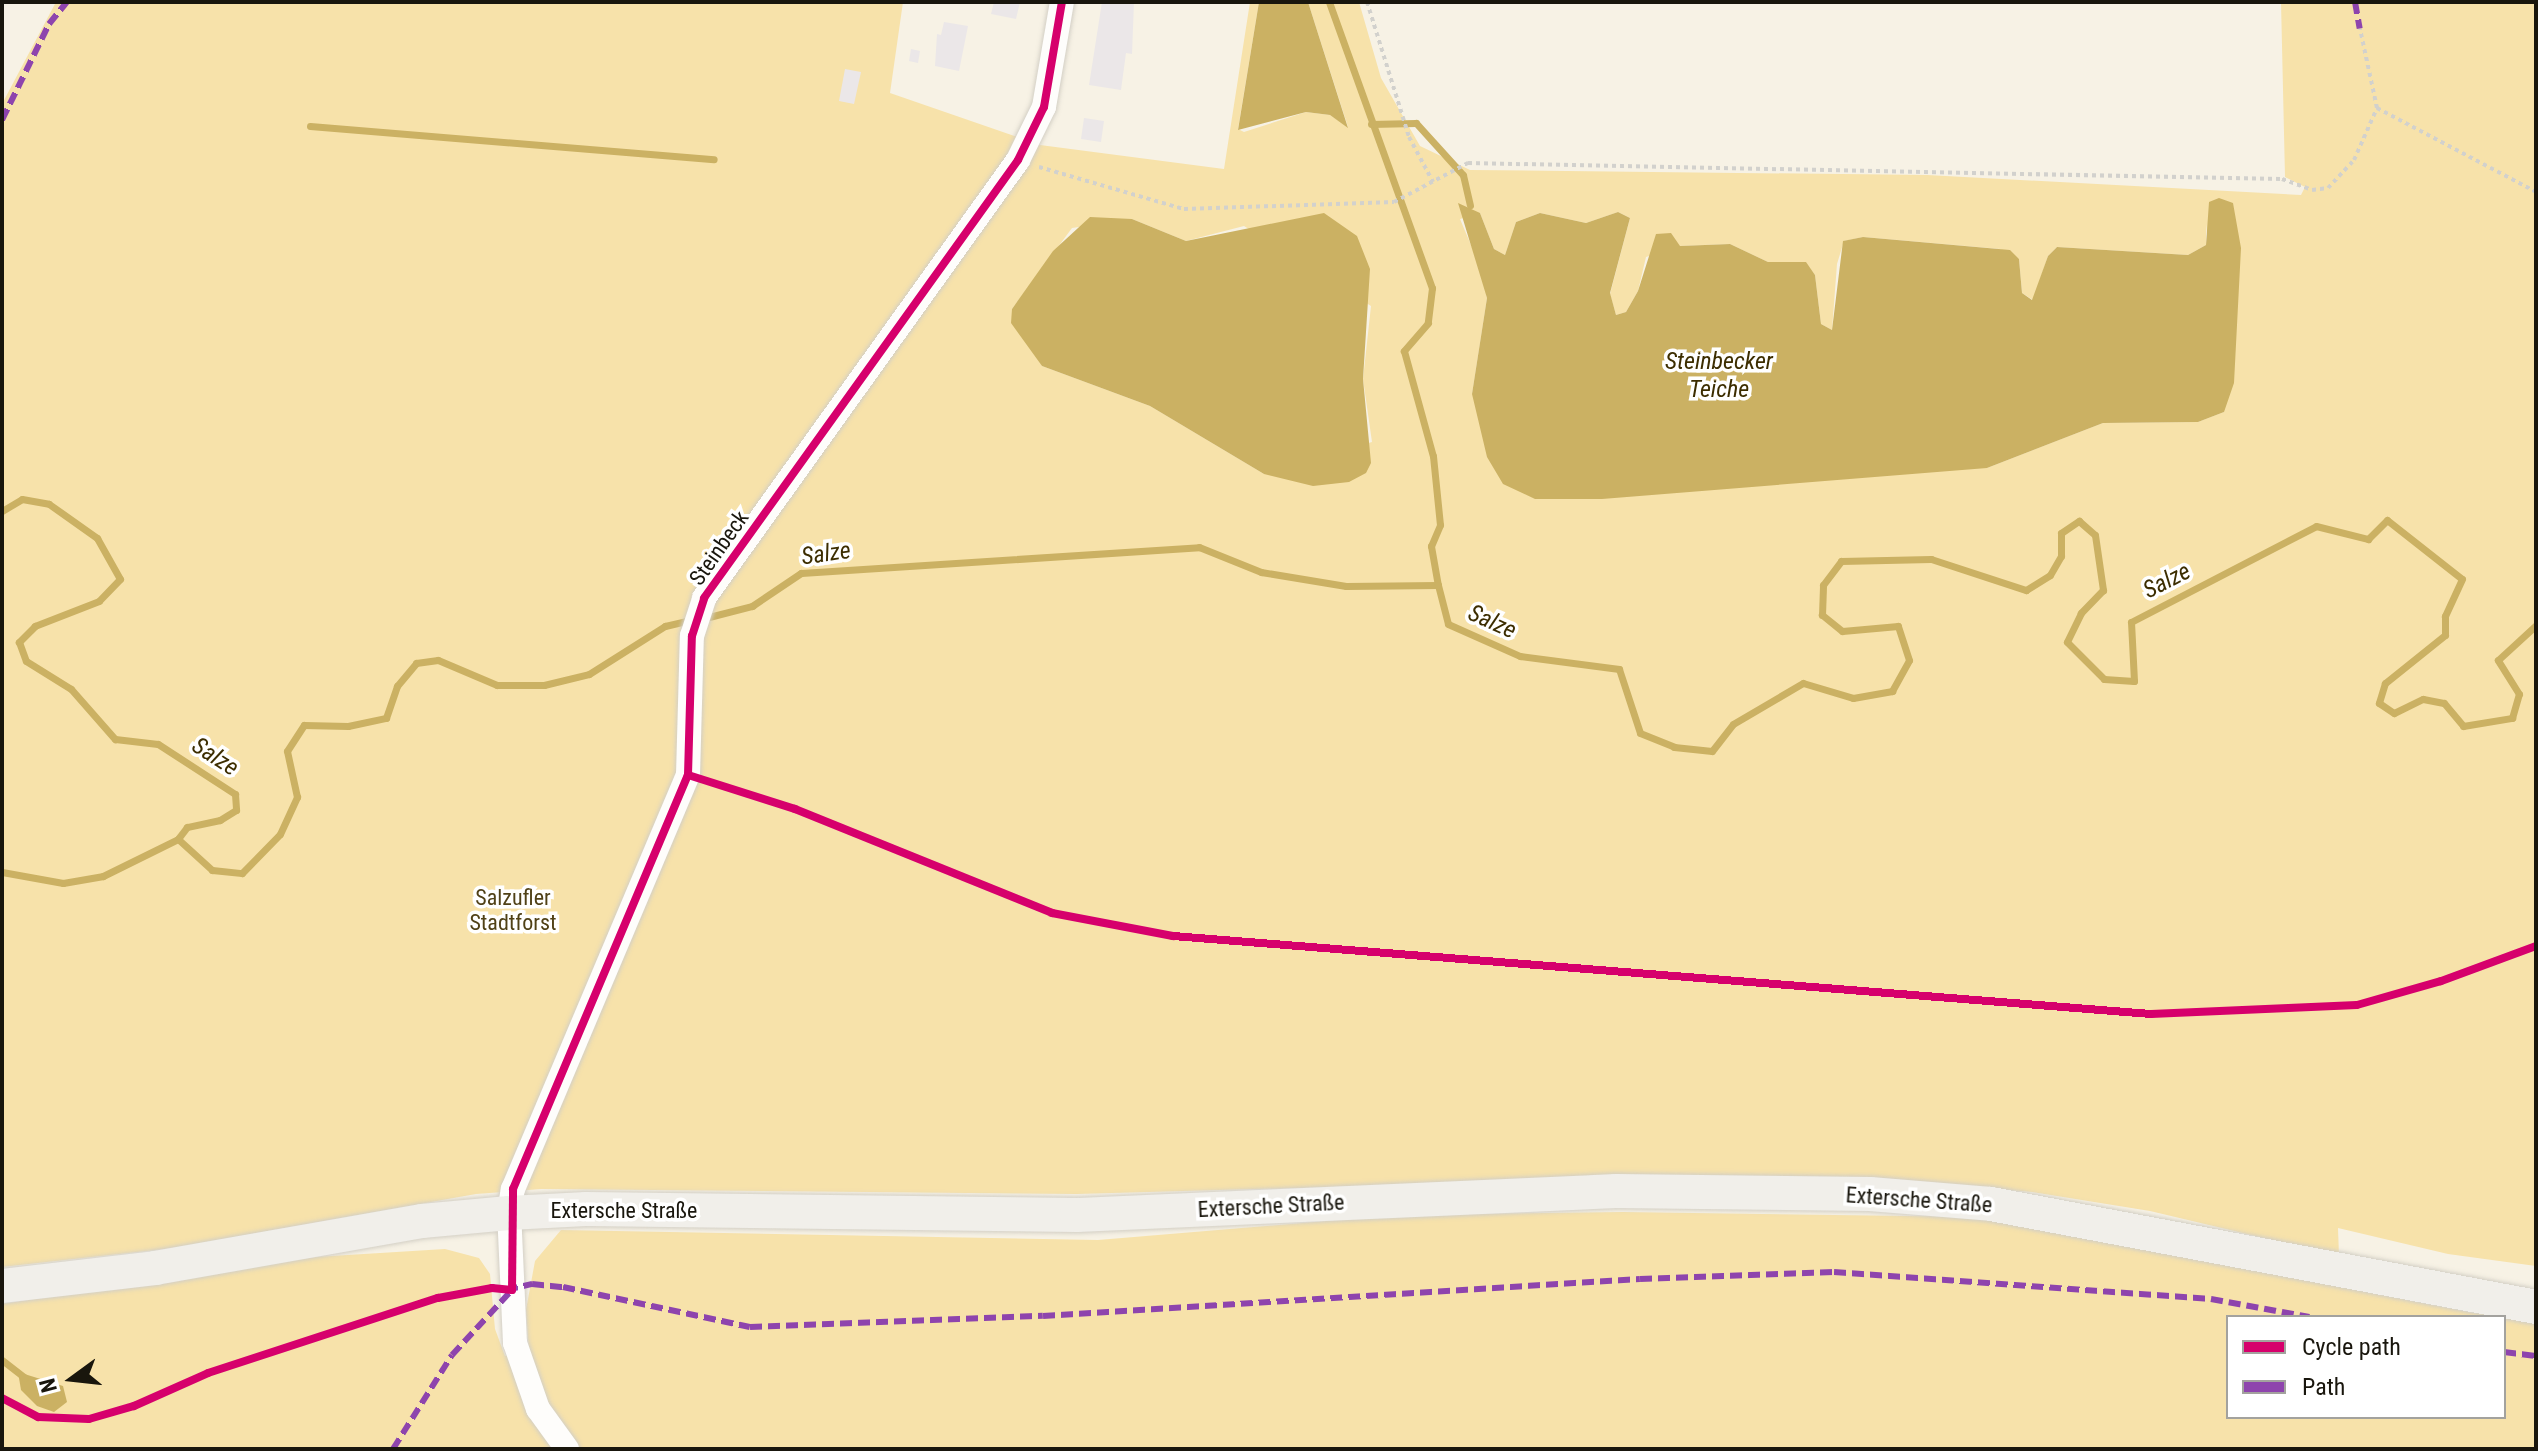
<!DOCTYPE html>
<html>
<head>
<meta charset="utf-8">
<style>
	body { margin:0 }
	#map { position:relative; width:2538px; height:1451px; overflow:hidden; background:#f7f2e5; font-family:"Roboto Condensed",sans-serif }
	div>[style] { position:absolute }
	[style*='--x'] { left:calc(var(--x)*1px); top:calc(var(--y)*1px); width:calc(var(--w)*1px); rotate:calc(var(--a)*1deg) }
	.green>* { inset:0; background:#f7e2aa }
	.water>* { inset:0; background:#cbb163 }
	.stream>* { height:7px; margin:-3.5px; padding:0 3.5px; transform-origin:3.5px; border-radius:3.5px; background:#cbb163 }
	.building>* { inset:0; background:#ebe7e8 }
	.path>* { height:4px; margin-top:-2px; transform-origin:0; background:repeating-linear-gradient(90deg,#d2d1cd 0 4px,transparent 0 8px) }
	.roads { filter:drop-shadow(0 0 2px #d3cfc5) drop-shadow(0 0 2px #d3cfc5) }
	.minor>* { height:24px; margin:-12px; padding:0 12px; transform-origin:12px; border-radius:12px; background:#fefdfb }
	.secondary>* { height:34px; margin:-17px; padding:0 17px; transform-origin:17px; border-radius:17px; background:#f1efea }
	.quiet>* { height:6px; margin-top:-3px; transform-origin:0; background:repeating-linear-gradient(90deg,#8e44ad 0 12px,transparent 0 18px) }
	.cycleway>* { height:8px; margin:-4px; padding:0 4px; transform-origin:4px; border-radius:4px; background:#d6006c }
	span { translate:-50% -50%; white-space:nowrap; text-align:center; line-height:1.15; -webkit-text-stroke:7px #fff; paint-order:stroke }
	.street-label { font-size:22px; color:#19160d }
	.park-label { font-size:22px; color:#504117 }
	.water-label { font-size:24px; color:#3c2d00; font-style:italic }
	.frame { position:absolute; inset:0; border:4px solid #19160d; pointer-events:none }
	.legend { position:absolute; left:2226px; top:1315px; width:280px; height:104px; box-sizing:border-box; background:#fff; border:2px solid #a3a29e; margin:0; padding:10px 14px; list-style:none; font-size:24px; color:#19160d }
	.legend li { display:flex; align-items:center; gap:16px; height:40px }
	.legend b { width:40px; border:2px solid #a3a29e }
	.north { position:absolute; left:32px; top:1339px; width:80px; height:80px; -webkit-text-stroke:6px #fff; paint-order:stroke; rotate:255deg; font-size:22px; font-weight:700; line-height:32px; text-align:center; color:#19160d }
	.north::after { content:''; display:block; margin:auto; width:28px; height:36px; background:#19160d; clip-path:polygon(50% 0,100% 100%,50% 72%,0 100%) }
</style>
</head>
<body>
<div id="map">
	<div class="green">
		<div style="clip-path:polygon(evenodd,56px 2px,903px 2px,890px 93px,1040px 145px,1224px 169px,1250px 2px,1259px 2px,1238px 129px,1244px 132px,1306px 112px,1330px 115px,1348px 127px,1308px 2px,1359px 2px,1381px 78px,1420px 146px,1470px 170px,1927px 175px,2301px 195px,2305px 187px,2285px 177px,2281px 2px,2536px 2px,2536px 1266px,2448px 1254px,2338px 1228px,2339px 1256px,2150px 1211px,2032px 1192px,1880px 1178px,1726px 1176px,1077px 1194px,541px 1189px,476px 1194px,173px 1248px,2px 1267px,2px 104px,56px 2px,1618px 212px,1630px 218px,1610px 294px,1616px 315px,1626px 312px,1638px 291px,1646px 257px,1680px 246px,1730px 244px,1768px 262px,1805px 262px,1815px 275px,1821px 324px,1832px 330px,1837px 264px,1844px 241px,1863px 237px,2000px 249px,2019px 259px,2022px 293px,2033px 300px,2048px 256px,2057px 247px,2188px 255px,2206px 245px,2206px 224px,2224px 412px,2198px 422px,2103px 423px,1987px 468px,1472px 394px,1487px 298px,1482px 271px,1460px 219px,1480px 213px,1494px 249px,1505px 255px,1516px 222px,1540px 213px,1586px 223px,1618px 212px,56px 2px,1132px 219px,1186px 241px,1244px 226px,1371px 306px,1363px 379px,1372px 442px,1264px 474px,1150px 406px,1042px 366px,1012px 309px,1072px 228px,1132px 219px)"></div>
		<div style="clip-path:polygon(evenodd,1623px 1212px,1981px 1217px,2473px 1313px,2536px 1319px,2536px 1449px,2px 1449px,2px 1304px,315px 1257px,445px 1249px,479px 1258px,490px 1274px,495px 1329px,505px 1356px,529px 1351px,526px 1310px,535px 1261px,561px 1230px,1098px 1240px,1398px 1215px,1623px 1212px,2228px 1317px,2504px 1317px,2504px 1417px,2228px 1417px,2228px 1317px)"></div>
	</div>
	<div class="water">
		<div style="clip-path:polygon(1259px 2px,1308px 2px,1348px 128px,1330px 115px,1306px 112px,1238px 130px)"></div>
		<div style="clip-path:polygon(2219px 198px,2233px 203px,2241px 248px,2234px 383px,2224px 412px,2198px 422px,2103px 423px,1987px 468px,1602px 499px,1535px 499px,1503px 484px,1487px 457px,1472px 394px,1487px 298px,1458px 203px,1480px 213px,1494px 249px,1505px 255px,1516px 222px,1540px 213px,1586px 223px,1618px 212px,1630px 218px,1610px 293px,1616px 315px,1626px 312px,1638px 291px,1656px 234px,1671px 233px,1680px 246px,1730px 244px,1768px 262px,1806px 262px,1815px 275px,1821px 324px,1832px 330px,1843px 241px,1863px 237px,2010px 250px,2019px 259px,2022px 293px,2032px 300px,2048px 256px,2057px 247px,2188px 255px,2206px 245px,2209px 202px)"></div>
		<div style="clip-path:polygon(1324px 213px,1357px 236px,1370px 269px,1363px 379px,1371px 463px,1366px 473px,1349px 482px,1313px 486px,1264px 474px,1150px 406px,1042px 366px,1011px 323px,1012px 309px,1053px 251px,1090px 217px,1132px 219px,1186px 241px)"></div>
		<div style="clip-path:polygon(18px 1372px,63px 1386px,67px 1402px,54px 1412px,37px 1406px,21px 1390px)"></div>
	</div>
	<div class="stream">
		<div style="--x:1329;--y:2;--w:304;--a:70.2"></div>
		<div style="--x:1432;--y:288;--w:35;--a:97"></div>
		<div style="--x:1428;--y:323;--w:37;--a:131"></div>
		<div style="--x:1404;--y:351;--w:109;--a:74.6"></div>
		<div style="--x:1433;--y:456;--w:69;--a:84.2"></div>
		<div style="--x:1440;--y:525;--w:23;--a:113"></div>
		<div style="--x:1431;--y:546;--w:40;--a:80"></div>
		<div style="--x:1371;--y:124;--w:45;--a:-1.3"></div>
		<div style="--x:1416;--y:123;--w:70;--a:47.9"></div>
		<div style="--x:1463;--y:175;--w:31;--a:77"></div>
		<div style="--x:310;--y:126;--w:405;--a:4.7"></div>
		<div style="--x:2;--y:511;--w:23;--a:-31"></div>
		<div style="--x:22;--y:499;--w:27;--a:10"></div>
		<div style="--x:49;--y:504;--w:59;--a:35.3"></div>
		<div style="--x:97;--y:538;--w:47;--a:60.7"></div>
		<div style="--x:120;--y:579;--w:30;--a:134"></div>
		<div style="--x:99;--y:601;--w:69;--a:158.7"></div>
		<div style="--x:35;--y:626;--w:23;--a:135"></div>
		<div style="--x:19;--y:642;--w:20;--a:70"></div>
		<div style="--x:26;--y:661;--w:53;--a:31.9"></div>
		<div style="--x:71;--y:689;--w:67;--a:48.7"></div>
		<div style="--x:115;--y:739;--w:43;--a:6.6"></div>
		<div style="--x:158;--y:744;--w:92;--a:33"></div>
		<div style="--x:235;--y:794;--w:16;--a:86"></div>
		<div style="--x:236;--y:810;--w:19;--a:148"></div>
		<div style="--x:220;--y:820;--w:34;--a:168"></div>
		<div style="--x:187;--y:827;--w:15;--a:127"></div>
		<div style="--x:178;--y:839;--w:46;--a:42.4"></div>
		<div style="--x:212;--y:870;--w:30;--a:6"></div>
		<div style="--x:242;--y:873;--w:54;--a:-45.7"></div>
		<div style="--x:280;--y:834;--w:41;--a:-65.3"></div>
		<div style="--x:297;--y:797;--w:47;--a:-102.3"></div>
		<div style="--x:287;--y:751;--w:31;--a:-57"></div>
		<div style="--x:304;--y:725;--w:44;--a:1.3"></div>
		<div style="--x:348;--y:726;--w:39;--a:-12"></div>
		<div style="--x:386;--y:718;--w:34;--a:-71"></div>
		<div style="--x:397;--y:686;--w:30;--a:-50"></div>
		<div style="--x:416;--y:663;--w:22;--a:-8"></div>
		<div style="--x:438;--y:660;--w:64;--a:23"></div>
		<div style="--x:497;--y:685;--w:47;--a:0"></div>
		<div style="--x:544;--y:685;--w:46;--a:-13.7"></div>
		<div style="--x:589;--y:674;--w:90;--a:-32.3"></div>
		<div style="--x:665;--y:626;--w:28;--a:-13"></div>
		<div style="--x:705;--y:618;--w:49;--a:-14.3"></div>
		<div style="--x:752;--y:606;--w:59;--a:-34"></div>
		<div style="--x:801;--y:573;--w:399;--a:-3.7"></div>
		<div style="--x:1199;--y:547;--w:67;--a:22"></div>
		<div style="--x:1261;--y:572;--w:86;--a:9.4"></div>
		<div style="--x:1346;--y:586;--w:92;--a:-0.6"></div>
		<div style="--x:1438;--y:585;--w:40;--a:75.6"></div>
		<div style="--x:1448;--y:624;--w:79;--a:24"></div>
		<div style="--x:1520;--y:656;--w:100;--a:7.5"></div>
		<div style="--x:1619;--y:669;--w:67;--a:71.8"></div>
		<div style="--x:1640;--y:733;--w:37;--a:22"></div>
		<div style="--x:1674;--y:747;--w:38;--a:6"></div>
		<div style="--x:1712;--y:751;--w:34;--a:-52"></div>
		<div style="--x:1733;--y:724;--w:81;--a:-30.4"></div>
		<div style="--x:1803;--y:683;--w:52;--a:16.7"></div>
		<div style="--x:1853;--y:698;--w:40;--a:-10"></div>
		<div style="--x:1892;--y:691;--w:35;--a:-61"></div>
		<div style="--x:1909;--y:660;--w:36;--a:-108"></div>
		<div style="--x:1898;--y:626;--w:56;--a:174.9"></div>
		<div style="--x:1842;--y:631;--w:26;--a:-141"></div>
		<div style="--x:1822;--y:615;--w:30;--a:-88"></div>
		<div style="--x:1823;--y:585;--w:30;--a:-53"></div>
		<div style="--x:1841;--y:561;--w:90;--a:-1.3"></div>
		<div style="--x:1931;--y:559;--w:100;--a:18.1"></div>
		<div style="--x:2026;--y:590;--w:28;--a:-32"></div>
		<div style="--x:2050;--y:575;--w:22;--a:-60"></div>
		<div style="--x:2061;--y:556;--w:23;--a:-90"></div>
		<div style="--x:2061;--y:533;--w:22;--a:-34"></div>
		<div style="--x:2079;--y:521;--w:21;--a:41"></div>
		<div style="--x:2095;--y:535;--w:56;--a:81.7"></div>
		<div style="--x:2103;--y:590;--w:32;--a:134"></div>
		<div style="--x:2081;--y:613;--w:32;--a:116"></div>
		<div style="--x:2067;--y:642;--w:52;--a:45"></div>
		<div style="--x:2104;--y:679;--w:30;--a:4"></div>
		<div style="--x:2134;--y:681;--w:59;--a:-92.9"></div>
		<div style="--x:2131;--y:622;--w:208;--a:-27.4"></div>
		<div style="--x:2316;--y:526;--w:54;--a:14"></div>
		<div style="--x:2368;--y:539;--w:27;--a:-45"></div>
		<div style="--x:2387;--y:520;--w:95;--a:38.2"></div>
		<div style="--x:2462;--y:579;--w:41;--a:114.7"></div>
		<div style="--x:2445;--y:616;--w:19;--a:90"></div>
		<div style="--x:2445;--y:635;--w:77;--a:141.3"></div>
		<div style="--x:2385;--y:683;--w:21;--a:107"></div>
		<div style="--x:2379;--y:703;--w:18;--a:34"></div>
		<div style="--x:2394;--y:713;--w:32;--a:-26"></div>
		<div style="--x:2423;--y:699;--w:21;--a:11"></div>
		<div style="--x:2444;--y:703;--w:30;--a:50"></div>
		<div style="--x:2463;--y:726;--w:50;--a:-9.3"></div>
		<div style="--x:2512;--y:718;--w:25;--a:-74"></div>
		<div style="--x:2519;--y:694;--w:40;--a:-122"></div>
		<div style="--x:2498;--y:660;--w:52;--a:-42.6"></div>
		<div style="--x:2;--y:872;--w:62;--a:10.2"></div>
		<div style="--x:63;--y:883;--w:41;--a:-9.9"></div>
		<div style="--x:103;--y:876;--w:84;--a:-26.3"></div>
		<div style="--x:2;--y:1360;--w:29;--a:38"></div>
	</div>
	<div class="building">
		<div style="clip-path:polygon(994px 2px,1020px 2px,1016px 19px,991px 14px)"></div>
		<div style="clip-path:polygon(1102px 2px,1134px 2px,1132px 54px,1126px 53px,1121px 90px,1089px 85px)"></div>
		<div style="clip-path:polygon(944px 22px,968px 26px,959px 71px,935px 66px,937px 34px,941px 35px)"></div>
		<div style="clip-path:polygon(911px 49px,920px 51px,918px 63px,909px 61px)"></div>
		<div style="clip-path:polygon(845px 69px,861px 72px,854px 104px,839px 101px)"></div>
		<div style="clip-path:polygon(1084px 118px,1104px 121px,1101px 142px,1081px 139px)"></div>
	</div>
	<div class="path">
		<div style="--x:1367;--y:2;--w:141;--a:72.7"></div>
		<div style="--x:1409;--y:137;--w:51;--a:61.9"></div>
		<div style="--x:2377;--y:108;--w:180;--a:27.8"></div>
		<div style="--x:1039;--y:167;--w:151;--a:16.2"></div>
		<div style="--x:1184;--y:209;--w:210;--a:-1.9"></div>
		<div style="--x:1394;--y:202;--w:84;--a:-27.8"></div>
		<div style="--x:1468;--y:163;--w:814;--a:1.13"></div>
		<div style="--x:2282;--y:179;--w:32;--a:20"></div>
		<div style="--x:2312;--y:190;--w:16;--a:-7"></div>
		<div style="--x:2328;--y:188;--w:38;--a:-47"></div>
		<div style="--x:2354;--y:160;--w:57;--a:-66.1"></div>
		<div style="--x:2377;--y:108;--w:81;--a:-102.1"></div>
	</div>
	<div class="roads">
		<div class="minor">
			<div style="--x:567;--y:1449;--w:49;--a:-125.9"></div>
			<div style="--x:538;--y:1409;--w:70;--a:-109.2"></div>
			<div style="--x:515;--y:1343;--w:130;--a:-92.6"></div>
			<div style="--x:509;--y:1213;--w:24;--a:-81"></div>
			<div style="--x:513;--y:1189;--w:449;--a:-67.1"></div>
			<div style="--x:688;--y:775;--w:139;--a:-88.4"></div>
			<div style="--x:692;--y:636;--w:40;--a:-72"></div>
			<div style="--x:704;--y:598;--w:539;--a:-54.36"></div>
			<div style="--x:1018;--y:160;--w:59;--a:-63.9"></div>
			<div style="--x:1044;--y:107;--w:107;--a:-80.3"></div>
		</div>
		<div class="secondary">
			<div style="--x:2;--y:1286;--w:154;--a:-6.7"></div>
			<div style="--x:155;--y:1268;--w:271;--a:-10"></div>
			<div style="--x:422;--y:1221;--w:87;--a:-5.3"></div>
			<div style="--x:509;--y:1213;--w:77;--a:-3"></div>
			<div style="--x:586;--y:1209;--w:491;--a:0.7"></div>
			<div style="--x:1077;--y:1215;--w:540;--a:-2.55"></div>
			<div style="--x:1616;--y:1191;--w:254;--a:0.7"></div>
			<div style="--x:1870;--y:1194;--w:121;--a:4.7"></div>
			<div style="--x:1991;--y:1204;--w:555;--a:10.7"></div>
		</div>
	</div>
	<div class="quiet">
		<div style="--x:2355;--y:2;--w:27;--a:80"></div>
		<div style="--x:2;--y:120;--w:107;--a:-63.9"></div>
		<div style="--x:49;--y:24;--w:28;--a:-51"></div>
		<div style="--x:506;--y:1290;--w:27;--a:-13"></div>
		<div style="--x:532;--y:1284;--w:31;--a:6"></div>
		<div style="--x:563;--y:1287;--w:191;--a:12.1"></div>
		<div style="--x:750;--y:1327;--w:293;--a:-2.2"></div>
		<div style="--x:1043;--y:1316;--w:598;--a:-3.55"></div>
		<div style="--x:1640;--y:1279;--w:194;--a:-2.1"></div>
		<div style="--x:1834;--y:1272;--w:378;--a:4.1"></div>
		<div style="--x:2211;--y:1299;--w:100;--a:10.4"></div>
		<div style="--x:2504;--y:1352;--w:32;--a:7"></div>
		<div style="--x:393;--y:1449;--w:111;--a:-57.9"></div>
		<div style="--x:452;--y:1355;--w:88;--a:-47.3"></div>
	</div>
	<div class="cycleway">
		<div style="--x:688;--y:775;--w:112;--a:17.6"></div>
		<div style="--x:795;--y:809;--w:277;--a:22"></div>
		<div style="--x:1052;--y:913;--w:123;--a:10.8"></div>
		<div style="--x:1173;--y:936;--w:981;--a:4.56"></div>
		<div style="--x:2151;--y:1014;--w:206;--a:-2.5"></div>
		<div style="--x:2357;--y:1005;--w:87;--a:-15.9"></div>
		<div style="--x:2441;--y:981;--w:101;--a:-20.2"></div>
		<div style="--x:2;--y:1398;--w:41;--a:27.8"></div>
		<div style="--x:38;--y:1417;--w:51;--a:2.2"></div>
		<div style="--x:89;--y:1419;--w:47;--a:-16.1"></div>
		<div style="--x:134;--y:1406;--w:81;--a:-24"></div>
		<div style="--x:208;--y:1373;--w:242;--a:-18.1"></div>
		<div style="--x:438;--y:1298;--w:55;--a:-10.5"></div>
		<div style="--x:492;--y:1288;--w:20;--a:6"></div>
		<div style="--x:512;--y:1290;--w:101;--a:-89.4"></div>
		<div style="--x:513;--y:1189;--w:449;--a:-67.1"></div>
		<div style="--x:688;--y:775;--w:139;--a:-88.4"></div>
		<div style="--x:692;--y:636;--w:40;--a:-72"></div>
		<div style="--x:704;--y:598;--w:539;--a:-54.36"></div>
		<div style="--x:1018;--y:160;--w:59;--a:-63.9"></div>
		<div style="--x:1044;--y:107;--w:107;--a:-80.3"></div>
	</div>
	<div class="street-label">
		<span style="left:719px;top:548px;rotate:-55deg">Steinbeck</span>
		<span style="left:1919px;top:1200px;rotate:4deg">Extersche Straße</span>
		<span style="left:1271px;top:1206px;rotate:-3deg">Extersche Straße</span>
		<span style="left:624px;top:1211px">Extersche Straße</span>
	</div>
	<div class="park-label">
		<span style="left:513px;top:910px">Salzufler<br>Stadtforst</span>
	</div>
	<div class="water-label">
		<span style="left:1719px;top:376px">Steinbecker<br>Teiche</span>
		<span style="left:826px;top:554px;rotate:-8deg">Salze</span>
		<span style="left:2167px;top:581px;rotate:-27deg">Salze</span>
		<span style="left:1492px;top:622px;rotate:24deg">Salze</span>
		<span style="left:215px;top:757px;rotate:33deg">Salze</span>
	</div>
	<div class="frame"></div>
	<ul class="legend">
	<li><b style="height:10px;background:#d6006c"></b>Cycle path</li>
	<li><b style="height:10px;background:#8e44ad"></b>Path</li>
	</ul>
	<div class="north">N</div>
</div>
</body>
</html>
